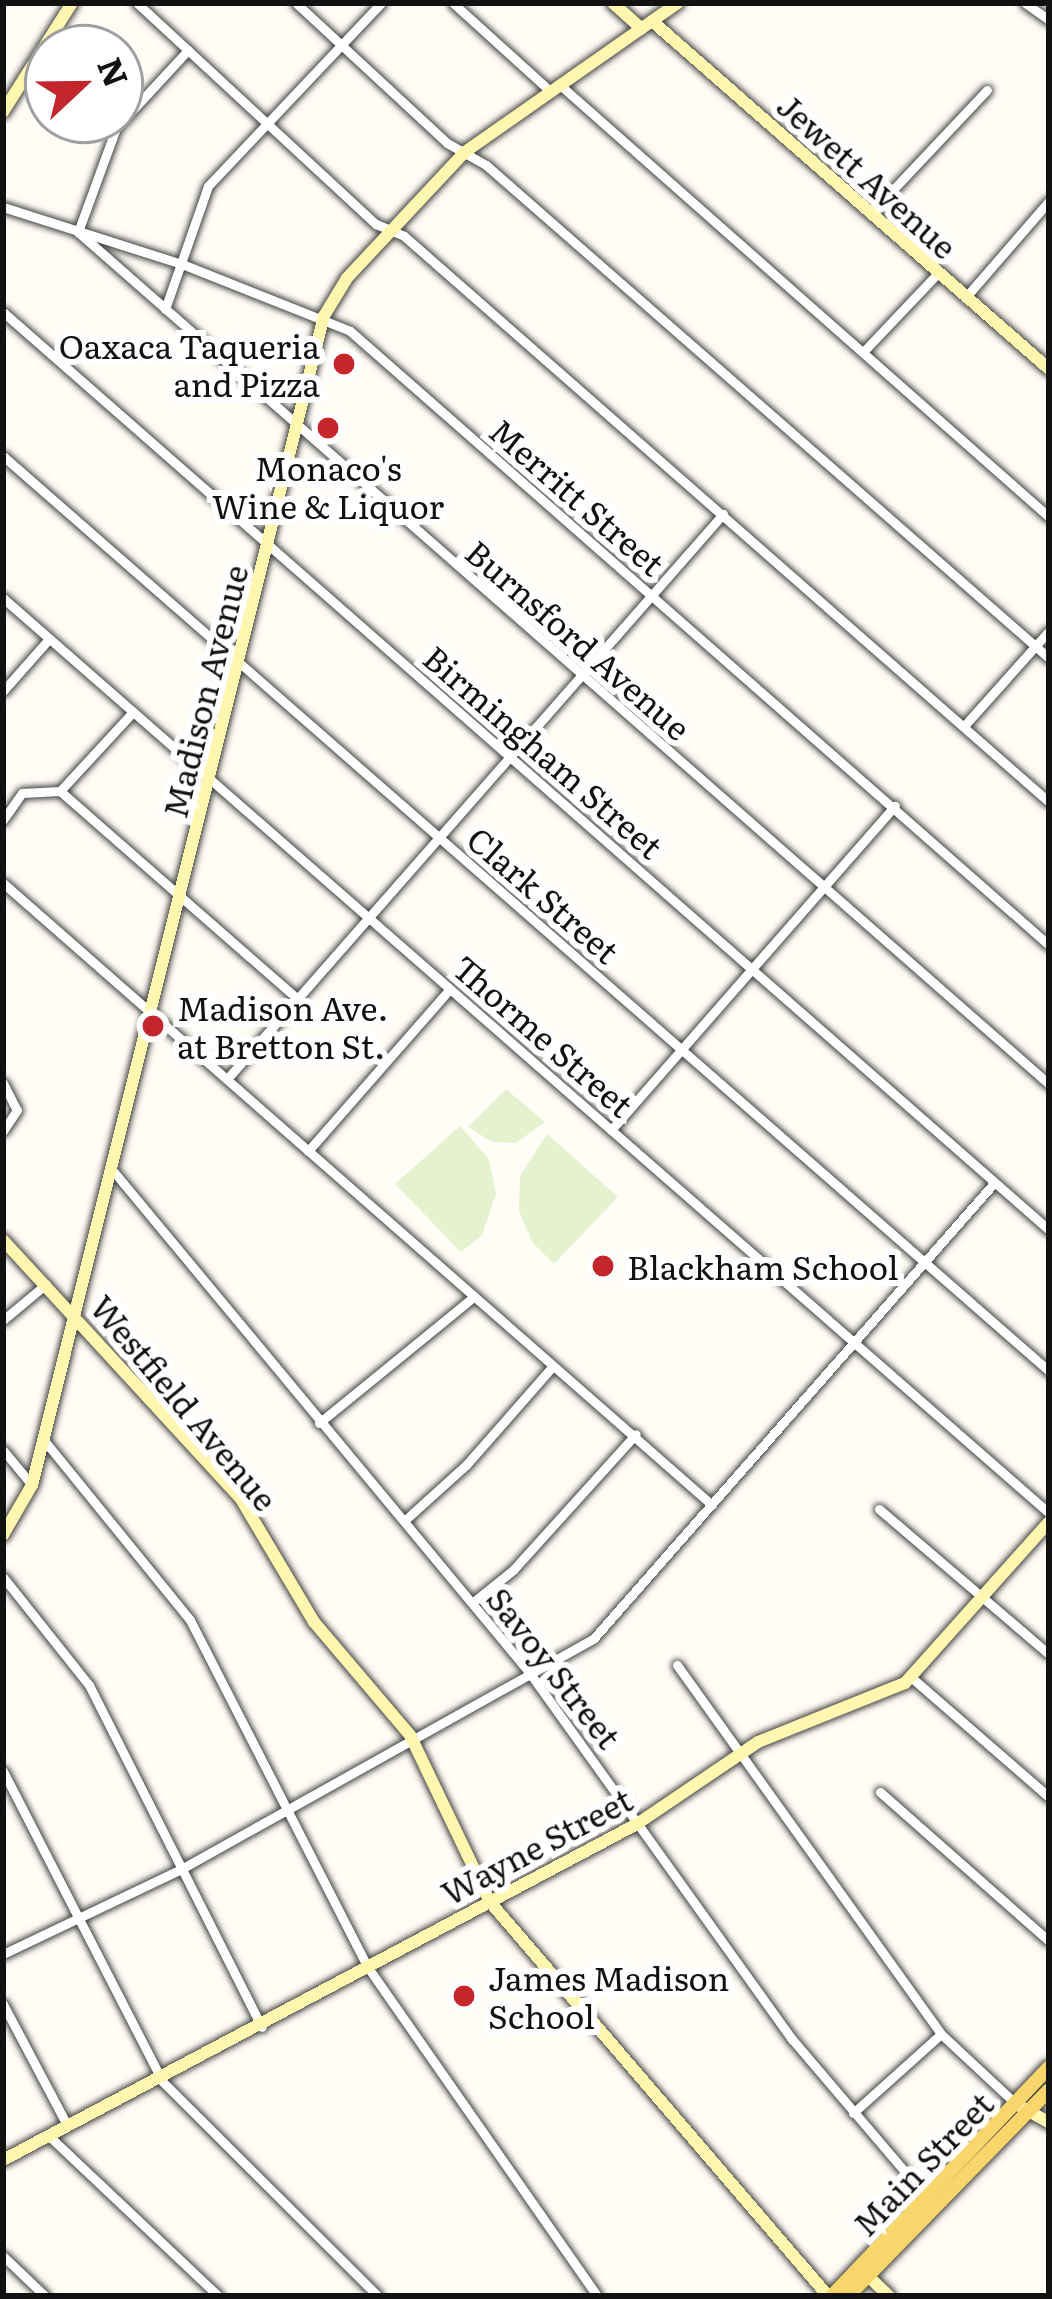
<!DOCTYPE html>
<html>
<head>
<meta charset="utf-8">
<style>
	body { margin:0 }
	#map { position:relative; width:1052px; height:2299px; overflow:hidden; background:#fffdf5; font-family:Literata,serif }
	div>[style] { position:absolute }
	[style*='--x'] { left:calc(var(--x)*1px); top:calc(var(--y)*1px); width:calc(var(--w)*1px); rotate:calc(var(--a)*1deg) }
	.pitch>* { inset:0; background:#e6f2cf }
	.roads { filter:drop-shadow(0 0 3px #444) drop-shadow(0 0 3px #444) }
	.street>* { height:9px; margin:-4.5px; padding:0 4.5px; transform-origin:4.5px; border-radius:4.5px; background:#fff }
	.secondary>* { height:12px; margin:-6px; padding:0 6px; transform-origin:6px; border-radius:6px; background:#fff6b0 }
	.primary>* { height:14px; margin:-7px; padding:0 7px; transform-origin:7px; border-radius:7px; background:#f9d66b }
	.dots>* { width:33px; height:33px; translate:-50% -50%; box-sizing:border-box; border:6px solid #fff; border-radius:50% }
	span { translate:-50% -50%; white-space:nowrap; text-align:center; line-height:1.15; -webkit-text-stroke:12px #fff; paint-order:stroke }
	.street-label { font-size:33px; color:#111 }
	.poi-label { font-size:33px; color:#111 }
	.right { translate:-100% -50%; text-align:right }
	.left { translate:0 -50%; text-align:left }
	.frame { position:absolute; inset:0; border:6px solid #111; pointer-events:none }
	.north { position:absolute; left:24px; top:24px; width:120px; height:120px; box-sizing:border-box; background:#fff; border:3px solid #a0a0a0; border-radius:50%; rotate:68deg; font-size:33px; font-weight:700; line-height:48px; text-align:center; color:#111 }
	.north::after { content:''; display:block; margin:auto; width:42px; height:54px; background:#c4262e; clip-path:polygon(50% 0,100% 100%,50% 72%,0 100%) }
</style>
</head>
<body>
<div id="map">
	<div class="pitch">
		<div style="clip-path:polygon(506px 1089px,545px 1122px,516px 1143px,492px 1142px,468px 1127px)"></div>
		<div style="clip-path:polygon(460px 1126px,489px 1159px,496px 1194px,482px 1235px,461px 1252px,395px 1184px)"></div>
		<div style="clip-path:polygon(547px 1134px,618px 1197px,554px 1264px,532px 1242px,519px 1211px,520px 1176px)"></div>
	</div>
	<div class="roads">
		<div class="street">
			<div style="--x:137;--y:3;--w:326;--a:42.8"></div>
			<div style="--x:376;--y:224;--w:30;--a:23"></div>
			<div style="--x:404;--y:236;--w:858;--a:41.27"></div>
			<div style="--x:296;--y:3;--w:206;--a:42.8"></div>
			<div style="--x:447;--y:143;--w:45;--a:29.4"></div>
			<div style="--x:486;--y:165;--w:748;--a:41.21"></div>
			<div style="--x:453;--y:3;--w:132;--a:42.2"></div>
			<div style="--x:1025;--y:3;--w:29;--a:35"></div>
			<div style="--x:188;--y:50;--w:106;--a:132.7"></div>
			<div style="--x:116;--y:128;--w:111;--a:110.1"></div>
			<div style="--x:78;--y:232;--w:1292;--a:41.27"></div>
			<div style="--x:560;--y:85;--w:652;--a:41.46"></div>
			<div style="--x:3;--y:207;--w:188;--a:17.7"></div>
			<div style="--x:182;--y:264;--w:181;--a:21.7"></div>
			<div style="--x:350;--y:331;--w:930;--a:41.3"></div>
			<div style="--x:871;--y:213;--w:169;--a:-46.7"></div>
			<div style="--x:965;--y:298;--w:128;--a:-49.1"></div>
			<div style="--x:165;--y:309;--w:130;--a:-70.7"></div>
			<div style="--x:208;--y:186;--w:252;--a:-46.6"></div>
			<div style="--x:3;--y:312;--w:1392;--a:41.27"></div>
			<div style="--x:864;--y:351;--w:108;--a:-46.5"></div>
			<div style="--x:3;--y:456;--w:1390;--a:41.18"></div>
			<div style="--x:3;--y:598;--w:1390;--a:41.18"></div>
			<div style="--x:3;--y:691;--w:69;--a:-48.5"></div>
			<div style="--x:964;--y:726;--w:127;--a:-48.2"></div>
			<div style="--x:60;--y:791;--w:316;--a:41.2"></div>
			<div style="--x:3;--y:820;--w:33;--a:-55"></div>
			<div style="--x:22;--y:793;--w:38;--a:-3"></div>
			<div style="--x:60;--y:791;--w:106;--a:-47.3"></div>
			<div style="--x:3;--y:883;--w:943;--a:41.26"></div>
			<div style="--x:227;--y:1079;--w:752;--a:-48.72"></div>
			<div style="--x:3;--y:1083;--w:30;--a:63"></div>
			<div style="--x:17;--y:1110;--w:25;--a:124"></div>
			<div style="--x:611;--y:1130;--w:431;--a:-48.8"></div>
			<div style="--x:308;--y:1151;--w:215;--a:-48.8"></div>
			<div style="--x:114;--y:1172;--w:650;--a:50.31"></div>
			<div style="--x:529;--y:1672;--w:452;--a:54.4"></div>
			<div style="--x:792;--y:2039;--w:210;--a:49.6"></div>
			<div style="--x:3;--y:1320;--w:56;--a:-39.9"></div>
			<div style="--x:319;--y:1423;--w:198;--a:-39.2"></div>
			<div style="--x:43;--y:1439;--w:233;--a:50.9"></div>
			<div style="--x:190;--y:1620;--w:389;--a:62.9"></div>
			<div style="--x:367;--y:1966;--w:402;--a:55.1"></div>
			<div style="--x:3;--y:1450;--w:45;--a:50.4"></div>
			<div style="--x:879;--y:1509;--w:223;--a:40.5"></div>
			<div style="--x:404;--y:1521;--w:84;--a:-42.1"></div>
			<div style="--x:466;--y:1465;--w:130;--a:-48.7"></div>
			<div style="--x:3;--y:1577;--w:138;--a:51.5"></div>
			<div style="--x:89;--y:1685;--w:383;--a:63.2"></div>
			<div style="--x:472;--y:1603;--w:53;--a:-38.8"></div>
			<div style="--x:513;--y:1570;--w:183;--a:-47.9"></div>
			<div style="--x:677;--y:1665;--w:454;--a:54.4"></div>
			<div style="--x:941;--y:2034;--w:103;--a:43"></div>
			<div style="--x:912;--y:1678;--w:181;--a:41"></div>
			<div style="--x:3;--y:1771;--w:348;--a:62.8"></div>
			<div style="--x:162;--y:2081;--w:305;--a:44.9"></div>
			<div style="--x:880;--y:1792;--w:225;--a:41.4"></div>
			<div style="--x:3;--y:1954;--w:199;--a:-25.5"></div>
			<div style="--x:183;--y:1868;--w:471;--a:-29.2"></div>
			<div style="--x:594;--y:1638;--w:606;--a:-48.68"></div>
			<div style="--x:3;--y:2004;--w:137;--a:62.1"></div>
			<div style="--x:853;--y:2113;--w:118;--a:-41.9"></div>
			<div style="--x:49;--y:2136;--w:233;--a:43.4"></div>
			<div style="--x:3;--y:2256;--w:58;--a:43.6"></div>
		</div>
		<div class="secondary">
			<div style="--x:613;--y:3;--w:38;--a:42"></div>
			<div style="--x:652;--y:21;--w:528;--a:41.24"></div>
			<div style="--x:3;--y:112;--w:129;--a:-57.7"></div>
			<div style="--x:3;--y:1240;--w:352;--a:47.4"></div>
			<div style="--x:241;--y:1499;--w:143;--a:59.3"></div>
			<div style="--x:314;--y:1622;--w:148;--a:49.7"></div>
			<div style="--x:410;--y:1735;--w:185;--a:64.4"></div>
			<div style="--x:490;--y:1902;--w:519;--a:49.37"></div>
			<div style="--x:3;--y:1535;--w:58;--a:-59.9"></div>
			<div style="--x:32;--y:1485;--w:1205;--a:-75.98"></div>
			<div style="--x:324;--y:316;--w:44;--a:-58.8"></div>
			<div style="--x:347;--y:278;--w:173;--a:-46.9"></div>
			<div style="--x:465;--y:152;--w:260;--a:-35"></div>
			<div style="--x:1016;--y:2104;--w:38;--a:29"></div>
			<div style="--x:3;--y:2160;--w:718;--a:-27.92"></div>
			<div style="--x:637;--y:1824;--w:146;--a:-34.1"></div>
			<div style="--x:758;--y:1742;--w:158;--a:-21.9"></div>
			<div style="--x:905;--y:1683;--w:216;--a:-48.2"></div>
			<div style="--x:864;--y:2272;--w:35;--a:44"></div>
		</div>
		<div class="primary">
			<div style="--x:832;--y:2296;--w:315;--a:-46.5"></div>
			<div style="--x:848;--y:2296;--w:288;--a:-45.7"></div>
		</div>
	</div>
	<div class="dots">
		<div style="left:344px;top:364px;background:#c4262e"></div>
		<div style="left:328px;top:428px;background:#c4262e"></div>
		<div style="left:153px;top:1026px;background:#c4262e"></div>
		<div style="left:603px;top:1266px;background:#c4262e"></div>
		<div style="left:464px;top:1996px;background:#c4262e"></div>
	</div>
	<div class="street-label">
		<span style="left:868px;top:175px;rotate:42deg">Jewett Avenue</span>
		<span style="left:578px;top:496px;rotate:41deg">Merritt Street</span>
		<span style="left:579px;top:639px;rotate:41deg">Burnsford Avenue</span>
		<span style="left:204px;top:691px;rotate:-76deg">Madison Avenue</span>
		<span style="left:544px;top:751px;rotate:41deg">Birmingham Street</span>
		<span style="left:544px;top:894px;rotate:41deg">Clark Street</span>
		<span style="left:544px;top:1035px;rotate:41deg">Thorme Street</span>
		<span style="left:185px;top:1402px;rotate:50deg">Westfield Avenue</span>
		<span style="left:555px;top:1667px;rotate:52deg">Savoy Street</span>
		<span style="left:536px;top:1845px;rotate:-28deg">Wayne Street</span>
		<span style="left:922px;top:2163px;rotate:-46deg">Main Street</span>
	</div>
	<div class="poi-label">
		<span class="right" style="left:320px;top:364px">Oaxaca Taqueria<br>and Pizza</span>
		<span style="left:328px;top:486px">Monaco's<br>Wine &amp; Liquor</span>
		<span class="left" style="left:177px;top:1026px">Madison Ave.<br>at Bretton St.</span>
		<span class="left" style="left:627px;top:1266px">Blackham School</span>
		<span class="left" style="left:488px;top:1996px">James Madison<br>School</span>
	</div>
	<div class="frame"></div>
	<div class="north">N</div>
</div>
</body>
</html>
